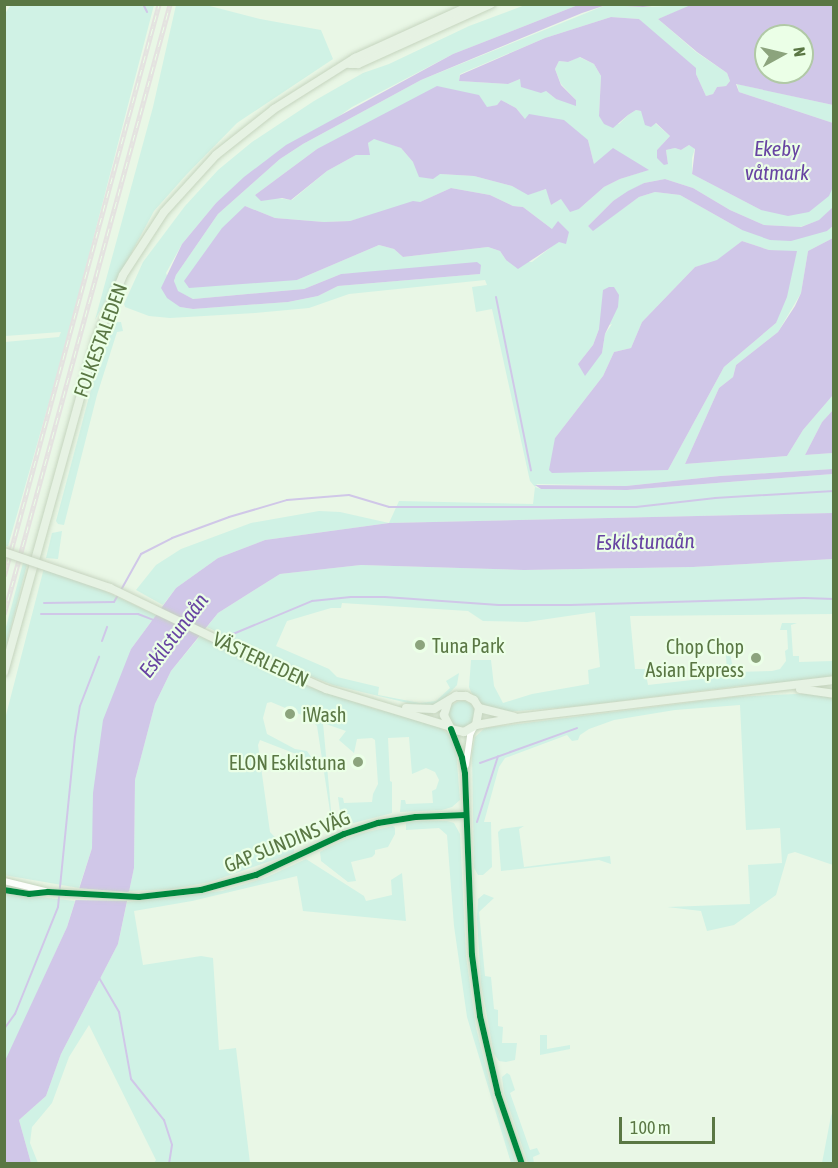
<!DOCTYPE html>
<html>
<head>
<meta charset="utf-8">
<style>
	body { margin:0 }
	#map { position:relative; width:838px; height:1168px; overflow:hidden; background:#e9f7e6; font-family:"Asap Condensed",sans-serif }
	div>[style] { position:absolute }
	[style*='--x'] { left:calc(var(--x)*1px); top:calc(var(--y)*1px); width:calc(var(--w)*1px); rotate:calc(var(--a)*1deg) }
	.green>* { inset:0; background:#d0f2e5 }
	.round { border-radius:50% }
	.water>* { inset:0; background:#d0c7e8 }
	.pier>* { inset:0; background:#e9f7e6 }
	.stream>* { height:2px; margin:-1px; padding:0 1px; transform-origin:1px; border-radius:1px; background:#d0c7e8 }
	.roads { filter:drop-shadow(0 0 2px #c5d4be) drop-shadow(0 0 2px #c5d4be) }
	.minor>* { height:6px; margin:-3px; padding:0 3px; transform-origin:3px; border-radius:3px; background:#fcfefb }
	.major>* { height:8px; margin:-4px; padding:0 4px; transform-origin:4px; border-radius:4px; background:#e6f2e3 }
	.rail>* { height:4.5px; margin-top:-2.25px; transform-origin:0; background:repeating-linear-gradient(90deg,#ebffe7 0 7px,#e4e2e0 0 14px); box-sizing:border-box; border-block:2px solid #e4e2e0 }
	.bridges { filter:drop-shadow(0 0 2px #c6d3bf) drop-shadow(0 0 2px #c6d3bf) }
	.major-bridge>* { height:8px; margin:-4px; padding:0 4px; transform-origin:4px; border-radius:4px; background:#e6f2e3 }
	.cycleway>* { height:6px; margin:-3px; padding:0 3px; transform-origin:3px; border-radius:3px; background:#00873e }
	.dots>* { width:16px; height:16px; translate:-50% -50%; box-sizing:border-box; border:3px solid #ebffe7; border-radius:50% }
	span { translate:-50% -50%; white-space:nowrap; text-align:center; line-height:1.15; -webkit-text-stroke:4.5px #ebffe7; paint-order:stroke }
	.street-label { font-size:20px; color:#5a7744 }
	.poi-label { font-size:20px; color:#5a7744 }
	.left { translate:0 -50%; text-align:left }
	.right { translate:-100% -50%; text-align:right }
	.water-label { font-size:21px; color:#6844a2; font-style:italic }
	.frame { position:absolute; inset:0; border:6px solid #5a7744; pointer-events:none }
	.north { position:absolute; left:754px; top:24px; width:60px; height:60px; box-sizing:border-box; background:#ebffe7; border:2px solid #b1c9a6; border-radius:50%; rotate:82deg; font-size:16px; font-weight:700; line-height:24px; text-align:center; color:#5a7744 }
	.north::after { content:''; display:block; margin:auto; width:21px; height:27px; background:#8ca47d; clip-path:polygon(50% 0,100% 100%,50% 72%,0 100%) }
	.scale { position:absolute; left:619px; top:1117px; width:96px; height:27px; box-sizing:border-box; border:3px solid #5a7744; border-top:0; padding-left:8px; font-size:18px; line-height:21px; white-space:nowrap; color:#5a7744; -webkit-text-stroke:4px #ebffe7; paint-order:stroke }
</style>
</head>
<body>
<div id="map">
	<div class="green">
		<div style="clip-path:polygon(11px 5px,154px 5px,68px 336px,8px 546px,4px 546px,5px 342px,59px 337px,61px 332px,5px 336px,4px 15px)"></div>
		<div style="clip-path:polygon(176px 5px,206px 5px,260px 19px,321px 30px,333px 59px,237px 123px,186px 175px,154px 211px,95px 320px,153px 107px)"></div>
		<div style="clip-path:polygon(evenodd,525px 5px,578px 5px,453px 54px,352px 107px,216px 203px,182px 244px,166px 273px,180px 307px,193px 309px,288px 302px,318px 296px,338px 286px,480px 274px,377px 272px,341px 274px,304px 289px,193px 299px,177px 291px,174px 281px,176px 275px,218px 214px,280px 159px,303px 144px,421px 80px,606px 5px,643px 7px,693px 5px,658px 19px,696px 52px,727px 73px,730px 81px,726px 86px,717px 87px,713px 94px,706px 96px,696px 74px,639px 19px,611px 17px,545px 38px,460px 74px,459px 81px,508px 84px,520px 79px,546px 91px,556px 99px,576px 100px,561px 84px,555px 69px,559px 61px,568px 62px,579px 57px,594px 64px,601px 76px,599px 116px,619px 124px,628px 115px,636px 110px,641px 111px,670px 136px,657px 150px,668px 164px,666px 150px,675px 148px,681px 150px,689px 145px,695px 148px,692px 158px,692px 174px,761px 210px,828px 196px,833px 187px,833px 207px,820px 220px,800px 227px,764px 225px,730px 210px,693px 188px,665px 179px,644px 183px,613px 201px,588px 226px,593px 230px,639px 197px,655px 192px,680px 195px,742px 230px,827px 231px,833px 226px,833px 238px,808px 251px,801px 293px,778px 332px,736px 365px,733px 377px,719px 388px,685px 464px,787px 456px,803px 430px,833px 395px,833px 410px,822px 422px,805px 455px,833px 453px,833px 469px,720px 476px,626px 486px,537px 484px,535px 487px,541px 489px,627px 490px,833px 474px,833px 513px,389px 523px,265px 540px,218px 558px,176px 588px,163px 605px,136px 590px,156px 565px,181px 549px,251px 523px,319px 511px,340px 512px,389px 523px,399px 501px,533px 504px,535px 487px,530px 481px,492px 309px,476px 312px,472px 287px,487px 285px,485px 280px,349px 294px,309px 308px,255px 313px,170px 318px,149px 316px,125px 307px,124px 304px,143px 262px,185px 206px,218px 170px,252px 142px,314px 101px,363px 73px,389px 64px,469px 26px,525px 5px,501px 100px,516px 108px,525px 119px,588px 140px,594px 164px,648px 170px,620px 179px,604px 187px,579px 209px,561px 199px,551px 205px,547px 189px,528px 194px,512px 186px,474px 176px,440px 174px,413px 162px,401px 148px,374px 138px,368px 143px,369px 154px,356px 155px,327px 171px,292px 200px,255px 195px,317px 149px,497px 105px,501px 100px,525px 5px,451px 188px,490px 195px,513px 206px,523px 207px,552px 229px,559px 241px,532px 262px,506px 260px,500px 251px,488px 247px,403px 257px,394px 249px,379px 245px,297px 280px,245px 206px,275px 218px,324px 222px,350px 221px,420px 202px,451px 188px,525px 5px,742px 241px,769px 250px,796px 252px,776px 323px,724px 367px,668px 470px,555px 438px,603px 376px,614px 352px,631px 348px,642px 322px,695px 267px,717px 261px,742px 241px,525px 5px,612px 324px,605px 334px,602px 353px,578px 364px,593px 345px,599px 329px,612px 324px)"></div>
		<div style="clip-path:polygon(737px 84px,833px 105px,833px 123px,739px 92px)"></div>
		<div style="clip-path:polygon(117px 322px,121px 322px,123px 331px,117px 332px,97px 395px,64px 525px,58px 524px,56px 521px,97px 367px,110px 331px)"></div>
		<div style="clip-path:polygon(62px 531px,58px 559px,46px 558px,52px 533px)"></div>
		<div style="clip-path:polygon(833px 559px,833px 614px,630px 616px,635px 669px,645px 669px,648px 685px,727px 676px,726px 655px,730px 654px,734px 672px,772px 671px,780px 669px,786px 661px,785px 651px,788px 649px,787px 630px,780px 630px,782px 623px,797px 623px,791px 625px,793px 656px,799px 656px,799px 662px,833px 661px,833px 676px,812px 681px,747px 685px,581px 706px,504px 712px,485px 708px,471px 692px,469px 687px,471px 660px,491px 660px,494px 686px,503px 703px,532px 694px,589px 684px,588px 670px,600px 667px,595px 612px,527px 622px,483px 621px,468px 611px,342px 603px,341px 608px,331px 608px,287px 621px,276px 646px,329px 669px,337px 677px,379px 687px,378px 695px,420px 703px,436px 701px,450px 688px,446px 681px,459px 673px,457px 685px,441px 702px,431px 706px,420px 706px,333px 685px,300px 672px,207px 627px,218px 613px,280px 574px,361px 565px,524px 570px,693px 567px)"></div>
		<div style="clip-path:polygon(23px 563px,27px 564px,5px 650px,5px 631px)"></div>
		<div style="clip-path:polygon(44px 568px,96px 587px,156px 615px,131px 649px,92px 848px,79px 888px,4px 875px,5px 719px)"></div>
		<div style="clip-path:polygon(200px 636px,309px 687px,375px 709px,435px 723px,449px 735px,456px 750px,460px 800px,452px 807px,442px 810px,400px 812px,401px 800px,405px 800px,406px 804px,433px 803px,432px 791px,436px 789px,439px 780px,435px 772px,426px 768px,412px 774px,409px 737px,388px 738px,390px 781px,392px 782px,392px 813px,342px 826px,338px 797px,343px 798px,344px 803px,372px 802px,373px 794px,378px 784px,375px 740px,372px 738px,357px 739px,354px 753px,339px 740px,346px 731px,323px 723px,333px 831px,317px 726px,309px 718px,271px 702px,267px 703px,263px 718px,267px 734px,295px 749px,307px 751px,314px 761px,260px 740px,258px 745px,270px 832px,285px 848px,294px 845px,294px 853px,210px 882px,172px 889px,129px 891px,134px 868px,135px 780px,155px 704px,171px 671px)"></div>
		<div style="clip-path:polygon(817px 693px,833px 699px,833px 865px,795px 852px,788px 854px,776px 895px,734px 925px,707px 931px,701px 911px,667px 907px,750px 904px,748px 865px,782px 863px,780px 828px,746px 830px,740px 705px,675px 710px,614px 720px,589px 729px,580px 735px,578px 740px,572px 741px,567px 735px,505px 758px,499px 767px,484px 822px,491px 822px,492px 867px,483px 875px,478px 875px,474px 868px,472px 754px,475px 737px,485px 728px,733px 697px)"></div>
		<div class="round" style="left:449px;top:701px;width:26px;height:26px"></div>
		<div style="clip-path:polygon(414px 821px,447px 821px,454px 823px,460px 834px,466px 956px,476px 1028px,494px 1099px,516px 1163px,511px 1163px,467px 1017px,454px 926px,447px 835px,439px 828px,406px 830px,406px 823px)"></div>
		<div style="clip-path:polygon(393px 826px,395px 828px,395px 834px,388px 847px,375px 850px,375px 854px,372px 857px,351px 862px,356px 881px,348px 882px,321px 861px,320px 852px,329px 847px,359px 834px)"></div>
		<div style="clip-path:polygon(524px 826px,519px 829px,524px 867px,610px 856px,611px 864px,599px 860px,501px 871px,498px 832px,501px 829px)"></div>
		<div style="clip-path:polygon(306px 859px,364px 896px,366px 901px,392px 895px,391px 880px,402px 873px,406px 921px,303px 911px,297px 876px,192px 901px,134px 911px,143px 965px,201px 956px,213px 958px,219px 1050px,236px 1048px,250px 1163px,154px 1163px,156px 1160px,89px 1025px,69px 1057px,52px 1103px,32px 1127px,30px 1143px,38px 1163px,31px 1163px,19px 1120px,46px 1096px,61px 1054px,118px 944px,127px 902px,222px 891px,265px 878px)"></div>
		<div style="clip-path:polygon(4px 893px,75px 901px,67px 927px,5px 1063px)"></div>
		<div style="clip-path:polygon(484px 894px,494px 898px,479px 912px,485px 976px,491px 977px,494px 1009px,498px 1010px,498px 1026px,503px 1027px,502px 1043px,517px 1043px,515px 1060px,506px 1062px,499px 1061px,494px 1054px,481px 984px,477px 919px,478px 899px)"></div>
		<div style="clip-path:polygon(540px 1035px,547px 1035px,547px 1049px,570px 1045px,570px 1049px,540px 1055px)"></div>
		<div style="clip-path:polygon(507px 1073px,510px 1075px,515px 1090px,510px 1093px,530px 1150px,537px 1148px,540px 1154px,533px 1157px,534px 1163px,528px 1163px,504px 1093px,502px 1077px)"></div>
		<div style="clip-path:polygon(833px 1111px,833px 1163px,822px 1163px,831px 1116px)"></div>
	</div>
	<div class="water">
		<div style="clip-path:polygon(evenodd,693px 4px,833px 5px,833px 105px,736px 84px,739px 92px,833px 123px,833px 187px,829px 196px,809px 212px,788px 216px,761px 210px,692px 174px,695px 149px,689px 145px,681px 150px,675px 148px,666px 150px,668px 164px,664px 165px,657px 158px,657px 150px,670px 136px,656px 123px,651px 127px,645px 125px,641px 111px,636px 110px,628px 115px,613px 128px,604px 124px,599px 116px,601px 76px,594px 64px,580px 57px,568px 62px,559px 61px,555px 69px,561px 85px,576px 100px,576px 106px,556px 99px,546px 91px,541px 93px,521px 87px,520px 79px,508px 84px,459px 81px,460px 75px,545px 38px,611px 17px,639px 19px,696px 68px,696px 74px,706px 96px,713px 94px,717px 87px,726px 86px,730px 81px,727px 73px,697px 52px,658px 19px,693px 4px,766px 36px,802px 36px,802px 72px,766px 72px,766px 36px)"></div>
		<div style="clip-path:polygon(578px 5px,661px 5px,643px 7px,606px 5px,582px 13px,421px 80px,303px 144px,280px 159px,218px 214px,176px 275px,174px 281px,178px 291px,193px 299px,304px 289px,341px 274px,477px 262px,481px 265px,480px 274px,338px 286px,318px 296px,288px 302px,193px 309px,180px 307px,167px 298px,161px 288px,182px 244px,216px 203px,244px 177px,286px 145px,453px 54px)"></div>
		<div style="clip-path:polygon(437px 86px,479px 95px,487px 107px,497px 105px,501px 100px,516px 108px,525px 119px,529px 114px,564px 120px,588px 140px,594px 164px,613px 148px,649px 170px,620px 179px,604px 187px,579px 209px,570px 212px,561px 199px,551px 205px,546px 189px,528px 195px,512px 186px,474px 176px,440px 174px,433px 179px,419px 177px,413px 162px,401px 148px,374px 139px,368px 143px,370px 155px,356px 155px,327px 171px,291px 200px,282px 198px,261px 201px,255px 195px,317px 149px)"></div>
		<div style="clip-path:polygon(665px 179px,693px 188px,730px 210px,764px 225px,801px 227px,819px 220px,833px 207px,833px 226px,827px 231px,791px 241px,770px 240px,742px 230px,680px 195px,655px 192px,639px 197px,593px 231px,588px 226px,613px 201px,628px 191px,644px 183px)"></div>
		<div style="clip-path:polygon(451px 188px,490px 195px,513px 206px,523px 207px,552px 229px,558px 221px,569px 232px,566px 244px,559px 242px,518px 269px,506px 260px,500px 251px,488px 247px,403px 257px,394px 249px,379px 245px,297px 280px,189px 288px,184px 281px,222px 228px,245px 206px,275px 218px,324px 222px,350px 221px,413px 201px,420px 202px)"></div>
		<div style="clip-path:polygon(833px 238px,833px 395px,803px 430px,787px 456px,685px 464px,719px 388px,733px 377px,736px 365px,778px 332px,795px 306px,801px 293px,808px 251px)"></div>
		<div style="clip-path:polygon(742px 241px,769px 250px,797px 251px,787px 297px,776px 323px,724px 367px,668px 470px,552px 473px,549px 470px,555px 438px,603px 376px,614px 352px,631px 348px,642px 322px,695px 267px,717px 260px)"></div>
		<div style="clip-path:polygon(609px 287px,614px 287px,619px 295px,618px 307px,605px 334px,602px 353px,585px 376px,578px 364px,593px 345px,599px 329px,603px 290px)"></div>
		<div style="clip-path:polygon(833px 410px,833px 453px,805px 455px,822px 422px)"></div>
		<div style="clip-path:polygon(833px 469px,833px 474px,627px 490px,541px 489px,535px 485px,626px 486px,720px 476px)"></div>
		<div style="clip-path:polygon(833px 513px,833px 559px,693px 567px,524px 570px,361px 565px,280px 574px,218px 613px,171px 671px,155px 704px,135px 780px,134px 868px,118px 944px,61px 1054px,46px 1096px,19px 1120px,31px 1163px,5px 1163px,4px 1063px,67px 927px,92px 848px,93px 793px,103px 720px,131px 649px,176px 588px,218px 558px,265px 540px,389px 523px)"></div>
	</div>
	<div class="pier">
		<div style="clip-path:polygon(76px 888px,127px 892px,132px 891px,130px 901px,72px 900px)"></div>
	</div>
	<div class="stream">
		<div style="--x:143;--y:4;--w:9;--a:63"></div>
		<div style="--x:496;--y:297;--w:177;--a:78.6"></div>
		<div style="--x:121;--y:590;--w:41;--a:-60.9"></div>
		<div style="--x:141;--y:554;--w:35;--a:-27"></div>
		<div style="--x:172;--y:538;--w:61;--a:-20.2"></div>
		<div style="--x:229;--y:517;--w:60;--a:-16.3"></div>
		<div style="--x:287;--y:500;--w:62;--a:-4.6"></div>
		<div style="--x:349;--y:495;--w:42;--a:16.7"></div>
		<div style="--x:389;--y:507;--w:247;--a:0"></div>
		<div style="--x:636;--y:507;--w:80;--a:-6.5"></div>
		<div style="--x:715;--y:498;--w:119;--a:-3.4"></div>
		<div style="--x:44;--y:603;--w:70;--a:-0.8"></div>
		<div style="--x:114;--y:602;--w:8;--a:-60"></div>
		<div style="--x:41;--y:614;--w:97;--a:0"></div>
		<div style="--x:138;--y:614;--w:17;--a:21"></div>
		<div style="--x:233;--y:634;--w:86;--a:-22.7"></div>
		<div style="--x:312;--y:601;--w:39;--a:-6"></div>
		<div style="--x:351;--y:597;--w:34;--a:0"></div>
		<div style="--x:385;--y:597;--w:114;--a:4"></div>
		<div style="--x:499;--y:605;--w:71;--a:0"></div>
		<div style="--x:570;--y:605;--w:234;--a:-1.7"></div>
		<div style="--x:804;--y:598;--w:30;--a:2"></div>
		<div style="--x:102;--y:641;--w:15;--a:-70"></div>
		<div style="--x:480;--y:763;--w:103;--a:-19.8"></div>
		<div style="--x:477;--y:822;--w:69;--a:-72.3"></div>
		<div style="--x:98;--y:976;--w:42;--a:59.7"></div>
		<div style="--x:119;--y:1012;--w:68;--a:79.8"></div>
		<div style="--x:131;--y:1079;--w:53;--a:51.2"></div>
		<div style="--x:164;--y:1120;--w:26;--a:72"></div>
		<div style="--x:172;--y:1145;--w:19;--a:99"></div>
		<div style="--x:4;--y:1029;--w:19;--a:-54"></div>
		<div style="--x:15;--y:1014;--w:115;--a:-68.1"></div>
		<div style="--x:58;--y:907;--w:171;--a:-84.3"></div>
		<div style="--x:75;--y:737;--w:31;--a:-81"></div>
		<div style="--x:80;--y:706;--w:53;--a:-68.8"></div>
	</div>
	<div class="roads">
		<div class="minor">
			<div style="--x:451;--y:729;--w:31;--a:69"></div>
			<div style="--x:462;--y:758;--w:16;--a:79"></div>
			<div style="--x:465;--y:774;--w:181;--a:87.8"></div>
			<div style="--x:472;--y:955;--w:62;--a:82.5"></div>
			<div style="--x:480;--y:1016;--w:80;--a:77"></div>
			<div style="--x:498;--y:1094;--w:74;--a:71.1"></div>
			<div style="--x:466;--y:765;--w:30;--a:-82"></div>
			<div style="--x:470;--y:735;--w:9;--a:-63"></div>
			<div style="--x:4;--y:881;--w:42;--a:13.7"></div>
			<div style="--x:4;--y:890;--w:25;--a:9"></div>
			<div style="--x:29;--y:894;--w:19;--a:-6"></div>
			<div style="--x:48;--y:892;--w:91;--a:3.1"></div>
			<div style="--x:139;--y:897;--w:62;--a:-6.4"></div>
			<div style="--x:201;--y:890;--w:57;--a:-15.3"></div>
			<div style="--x:256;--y:875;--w:97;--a:-25"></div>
			<div style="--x:344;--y:834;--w:36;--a:-18"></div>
			<div style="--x:378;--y:823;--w:38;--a:-9"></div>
			<div style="--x:416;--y:817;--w:50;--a:-2.3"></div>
		</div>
		<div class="major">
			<div style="--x:349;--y:64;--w:9;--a:0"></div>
			<div style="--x:358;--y:64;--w:146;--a:-24.3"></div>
			<div style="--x:245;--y:653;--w:89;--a:24"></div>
			<div style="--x:326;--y:689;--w:127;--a:16.9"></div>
			<div style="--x:4;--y:672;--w:345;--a:-74.5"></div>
			<div style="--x:96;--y:340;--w:70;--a:-67.4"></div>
			<div style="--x:123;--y:275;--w:75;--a:-56.9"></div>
			<div style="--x:164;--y:212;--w:77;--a:-47.6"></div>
			<div style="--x:216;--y:155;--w:74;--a:-38.4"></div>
			<div style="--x:274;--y:109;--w:96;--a:-32.2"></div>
			<div style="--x:355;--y:58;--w:131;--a:-24.4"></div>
			<div style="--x:800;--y:689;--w:34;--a:8"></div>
			<div style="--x:406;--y:708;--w:28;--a:2"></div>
			<div style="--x:434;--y:709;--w:26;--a:-31"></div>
			<div style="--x:456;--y:696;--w:10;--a:0"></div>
			<div style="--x:466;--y:696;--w:9;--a:27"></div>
			<div style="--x:474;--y:700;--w:9;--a:58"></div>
			<div style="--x:479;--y:708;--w:17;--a:100"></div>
			<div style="--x:476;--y:725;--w:14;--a:150"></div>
			<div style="--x:464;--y:732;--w:13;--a:-167"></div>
			<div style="--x:451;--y:729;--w:16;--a:-117"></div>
			<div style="--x:444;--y:715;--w:14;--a:-73"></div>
			<div style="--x:479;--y:708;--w:36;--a:14"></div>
			<div style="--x:476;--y:725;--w:41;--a:-9.9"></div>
			<div style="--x:516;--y:718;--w:320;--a:-6.8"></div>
		</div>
	</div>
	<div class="rail">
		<div style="--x:4;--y:576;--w:593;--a:-74.84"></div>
		<div style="--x:4;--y:614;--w:632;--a:-74.78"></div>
	</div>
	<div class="bridges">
		<div class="major-bridge">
			<div style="--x:4;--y:552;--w:112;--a:18.8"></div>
			<div style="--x:110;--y:588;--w:150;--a:25.7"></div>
		</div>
	</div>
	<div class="cycleway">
		<div style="--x:451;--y:729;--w:31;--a:69"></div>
		<div style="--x:462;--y:758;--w:16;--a:79"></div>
		<div style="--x:465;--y:774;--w:181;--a:87.8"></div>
		<div style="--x:472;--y:955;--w:62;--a:82.5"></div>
		<div style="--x:480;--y:1016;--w:80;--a:77"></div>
		<div style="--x:498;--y:1094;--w:74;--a:71.1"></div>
		<div style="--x:4;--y:890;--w:25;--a:9"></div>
		<div style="--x:29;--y:894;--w:19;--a:-6"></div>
		<div style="--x:48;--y:892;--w:91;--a:3.1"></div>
		<div style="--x:139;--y:897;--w:62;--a:-6.4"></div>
		<div style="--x:201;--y:890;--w:57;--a:-15.3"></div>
		<div style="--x:256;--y:875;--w:97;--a:-25"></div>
		<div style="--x:344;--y:834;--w:36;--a:-18"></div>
		<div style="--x:378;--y:823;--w:38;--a:-9"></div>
		<div style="--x:416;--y:817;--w:50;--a:-2.3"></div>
	</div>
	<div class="dots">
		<div style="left:420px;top:645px;background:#8ca47d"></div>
		<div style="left:756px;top:658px;background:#8ca47d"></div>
		<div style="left:290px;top:714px;background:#8ca47d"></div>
		<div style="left:358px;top:762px;background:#8ca47d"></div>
	</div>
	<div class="street-label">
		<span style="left:100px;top:340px;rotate:-70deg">FOLKESTALEDEN</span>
		<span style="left:261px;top:659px;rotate:25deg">VÄSTERLEDEN</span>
		<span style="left:287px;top:841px;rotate:-22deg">GAP SUNDINS VÄG</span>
	</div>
	<div class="poi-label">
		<span class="left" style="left:432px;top:645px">Tuna Park</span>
		<span class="right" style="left:744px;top:658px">Chop Chop<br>Asian Express</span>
		<span class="left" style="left:302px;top:714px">iWash</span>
		<span class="right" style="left:346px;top:762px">ELON Eskilstuna</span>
	</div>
	<div class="water-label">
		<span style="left:777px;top:160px">Ekeby<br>våtmark</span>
		<span style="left:645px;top:541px;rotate:-1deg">Eskilstunaån</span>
		<span style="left:173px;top:635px;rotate:-53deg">Eskilstunaån</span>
	</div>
	<div class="frame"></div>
	<div class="north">N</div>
	<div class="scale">100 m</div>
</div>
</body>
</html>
